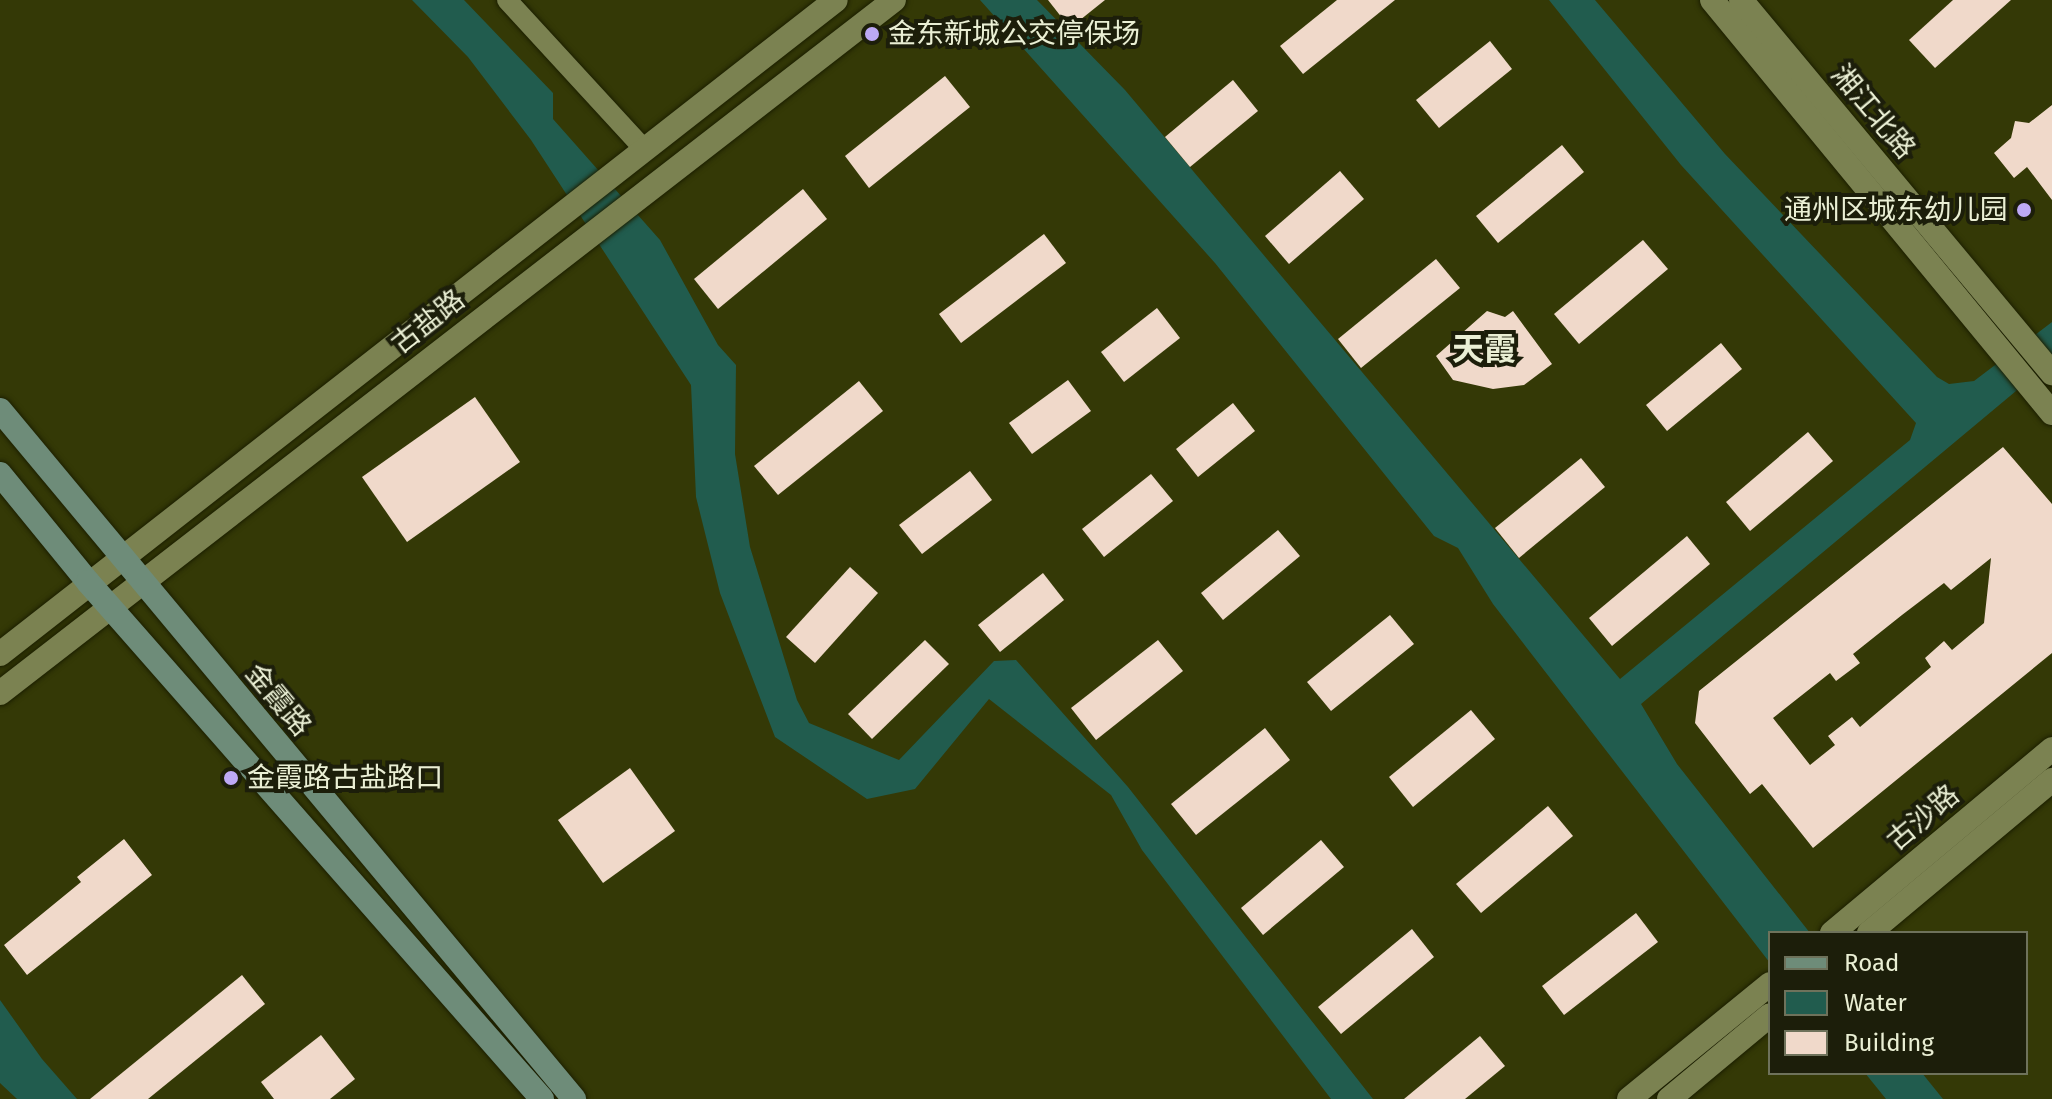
<!DOCTYPE html>
<html>
<head>
<meta charset="utf-8">
<style>
	body { margin:0 }
	#map { position:relative; width:2052px; height:1099px; overflow:hidden; background:#343906; font-family:"Fira Sans","Noto Sans SC",sans-serif }
	div>[style] { position:absolute }
	[style*='--x'] { left:calc(var(--x)*1px); top:calc(var(--y)*1px); width:calc(var(--w)*1px); rotate:calc(var(--a)*1deg) }
	.water>* { inset:0; background:#215c4e }
	.building>* { inset:0; background:#f0d9ca }
	.roads { filter:drop-shadow(0 0 2px #1c1f00) drop-shadow(0 0 2px #1c1f00) }
	.minor>* { height:20px; margin:-10px; padding:0 10px; transform-origin:10px; border-radius:10px; background:#7b8251 }
	.tertiary>* { height:24px; margin:-12px; padding:0 12px; transform-origin:12px; border-radius:12px; background:#7b8251 }
	.secondary>* { height:24px; margin:-12px; padding:0 12px; transform-origin:12px; border-radius:12px; background:#6e8c79 }
	.dots>* { width:22px; height:22px; translate:-50% -50%; box-sizing:border-box; border:4px solid #1c1e0a; border-radius:50% }
	span { translate:-50% -50%; white-space:nowrap; text-align:center; line-height:1.15; -webkit-text-stroke:8px #1c1e0a; paint-order:stroke }
	.poi-label { font-size:28px; color:#eaefd4 }
	.left { translate:0 -50%; text-align:left }
	.right { translate:-100% -50%; text-align:right }
	.street-label { font-size:28px; color:#eaefd4 }
	.quarter-label { font-size:32px; color:#eaefd4; font-weight:700 }
	.legend { position:absolute; left:1768px; top:931px; width:260px; height:144px; box-sizing:border-box; background:#1c1e0a; border:2px solid #6e725b; margin:0; padding:10px 14px; list-style:none; font-size:24px; color:#eaefd4 }
	.legend li { display:flex; align-items:center; gap:16px; height:40px }
	.legend b { width:40px; border:2px solid #6e725b }
</style>
</head>
<body>
<div id="map">
	<div class="water">
		<div style="clip-path:polygon(412px 0,464px 0,553px 93px,553px 119px,660px 240px,718px 345px,736px 365px,735px 454px,750px 547px,797px 700px,809px 723px,899px 760px,994px 661px,1016px 660px,1128px 787px,1373px 1099px,1331px 1099px,1142px 850px,1111px 795px,989px 699px,915px 789px,867px 799px,775px 737px,720px 593px,696px 497px,691px 385px,531px 140px,468px 57px)"></div>
		<div style="clip-path:polygon(980px 0,1037px 0,1125px 90px,1620px 679px,1910px 440px,1916px 423px,1681px 165px,1549px 0,1595px 0,1725px 154px,1937px 377px,1949px 384px,1974px 381px,2052px 322px,2052px 361px,1641px 704px,1677px 764px,1810px 933px,1770px 933px,1770px 963px,1493px 604px,1458px 548px,1434px 536px,1215px 263px)"></div>
		<div style="clip-path:polygon(0 1000px,42px 1059px,77px 1099px,17px 1099px,0 1083px)"></div>
		<div style="clip-path:polygon(1865px 1073px,1922px 1073px,1943px 1099px,1886px 1099px)"></div>
	</div>
	<div class="building">
		<div style="clip-path:polygon(1048px 0,1105px 0,1070px 28px)"></div>
		<div style="clip-path:polygon(1337px 0,1395px 0,1303px 74px,1280px 46px)"></div>
		<div style="clip-path:polygon(1953px 0,2011px 0,1935px 68px,1909px 40px)"></div>
		<div style="clip-path:polygon(1490px 41px,1512px 69px,1439px 128px,1416px 100px)"></div>
		<div style="clip-path:polygon(945px 76px,970px 107px,869px 188px,845px 156px)"></div>
		<div style="clip-path:polygon(1233px 80px,1258px 111px,1190px 167px,1165px 137px)"></div>
		<div style="clip-path:polygon(2052px 105px,2052px 200px,2027px 167px,2014px 178px,1994px 153px,2011px 138px,2015px 121px,2029px 123px)"></div>
		<div style="clip-path:polygon(1562px 145px,1584px 172px,1498px 243px,1476px 216px)"></div>
		<div style="clip-path:polygon(1340px 171px,1364px 199px,1289px 264px,1265px 236px)"></div>
		<div style="clip-path:polygon(803px 189px,827px 219px,718px 309px,694px 279px)"></div>
		<div style="clip-path:polygon(1044px 234px,1066px 263px,961px 343px,939px 314px)"></div>
		<div style="clip-path:polygon(1643px 240px,1668px 269px,1579px 344px,1554px 314px)"></div>
		<div style="clip-path:polygon(1436px 259px,1460px 288px,1361px 368px,1338px 339px)"></div>
		<div style="clip-path:polygon(1157px 308px,1180px 338px,1124px 382px,1101px 352px)"></div>
		<div style="clip-path:polygon(1487px 311px,1505px 317px,1513px 311px,1552px 364px,1524px 385px,1493px 389px,1453px 380px,1436px 356px)"></div>
		<div style="clip-path:polygon(1721px 343px,1742px 369px,1667px 431px,1646px 405px)"></div>
		<div style="clip-path:polygon(1068px 380px,1091px 411px,1032px 454px,1009px 423px)"></div>
		<div style="clip-path:polygon(859px 381px,883px 411px,778px 495px,754px 466px)"></div>
		<div style="clip-path:polygon(475px 397px,520px 462px,407px 542px,362px 477px)"></div>
		<div style="clip-path:polygon(1233px 403px,1255px 431px,1198px 477px,1176px 449px)"></div>
		<div style="clip-path:polygon(1808px 432px,1833px 461px,1750px 531px,1726px 502px)"></div>
		<div style="clip-path:polygon(evenodd,2003px 447px,2052px 504px,2052px 653px,1813px 848px,1762px 784px,1750px 794px,1695px 723px,1699px 691px,2003px 447px,1991px 558px,1984px 623px,1952px 650px,1944px 641px,1925px 658px,1931px 667px,1860px 727px,1852px 717px,1828px 736px,1835px 745px,1810px 765px,1773px 718px,1830px 673px,1836px 681px,1860px 663px,1853px 654px,1902px 615px,1944px 583px,1951px 590px,1991px 558px)"></div>
		<div style="clip-path:polygon(1581px 458px,1605px 487px,1519px 558px,1495px 528px)"></div>
		<div style="clip-path:polygon(970px 471px,992px 500px,922px 554px,899px 525px)"></div>
		<div style="clip-path:polygon(1151px 474px,1173px 501px,1104px 557px,1082px 529px)"></div>
		<div style="clip-path:polygon(1278px 530px,1300px 556px,1223px 620px,1201px 593px)"></div>
		<div style="clip-path:polygon(1687px 536px,1710px 564px,1612px 646px,1589px 618px)"></div>
		<div style="clip-path:polygon(850px 567px,878px 593px,815px 663px,786px 637px)"></div>
		<div style="clip-path:polygon(1043px 573px,1064px 600px,1000px 652px,978px 625px)"></div>
		<div style="clip-path:polygon(1390px 615px,1414px 644px,1331px 711px,1307px 682px)"></div>
		<div style="clip-path:polygon(925px 640px,949px 664px,872px 739px,848px 714px)"></div>
		<div style="clip-path:polygon(1158px 640px,1183px 671px,1096px 740px,1071px 708px)"></div>
		<div style="clip-path:polygon(1471px 710px,1495px 739px,1413px 807px,1389px 777px)"></div>
		<div style="clip-path:polygon(1265px 728px,1290px 760px,1196px 835px,1171px 804px)"></div>
		<div style="clip-path:polygon(630px 768px,675px 831px,603px 883px,558px 820px)"></div>
		<div style="clip-path:polygon(1548px 806px,1573px 836px,1481px 913px,1456px 884px)"></div>
		<div style="clip-path:polygon(124px 839px,152px 875px,27px 975px,4px 945px,81px 882px,77px 877px)"></div>
		<div style="clip-path:polygon(1321px 840px,1344px 867px,1263px 935px,1241px 908px)"></div>
		<div style="clip-path:polygon(1636px 913px,1658px 942px,1564px 1015px,1542px 986px)"></div>
		<div style="clip-path:polygon(1412px 929px,1434px 957px,1341px 1034px,1318px 1007px)"></div>
		<div style="clip-path:polygon(242px 975px,265px 1004px,148px 1099px,90px 1099px)"></div>
		<div style="clip-path:polygon(321px 1035px,355px 1079px,330px 1099px,274px 1099px,261px 1082px)"></div>
		<div style="clip-path:polygon(1480px 1036px,1505px 1066px,1465px 1099px,1404px 1099px)"></div>
	</div>
	<div class="roads">
		<div class="minor">
			<div style="--x:507;--y:0;--w:202;--a:47.4"></div>
		</div>
		<div class="tertiary">
			<div style="--x:1712;--y:0;--w:535;--a:50.54"></div>
			<div style="--x:1741;--y:0;--w:486;--a:50.2"></div>
			<div style="--x:0;--y:654;--w:1061;--a:-38.04"></div>
			<div style="--x:0;--y:693;--w:1131;--a:-37.78"></div>
			<div style="--x:1832;--y:933;--w:287;--a:-39.9"></div>
			<div style="--x:1869;--y:933;--w:239;--a:-39.9"></div>
			<div style="--x:1629;--y:1099;--w:182;--a:-39.2"></div>
			<div style="--x:1669;--y:1099;--w:131;--a:-39.7"></div>
		</div>
		<div class="secondary">
			<div style="--x:0;--y:410;--w:897;--a:50.2"></div>
			<div style="--x:0;--y:474;--w:139;--a:50.8"></div>
			<div style="--x:88;--y:582;--w:688;--a:48.71"></div>
		</div>
	</div>
	<div class="dots">
		<div style="left:872px;top:34px;background:#bda9f5"></div>
		<div style="left:2024px;top:210px;background:#bda9f5"></div>
		<div style="left:231px;top:778px;background:#bda9f5"></div>
	</div>
	<div class="poi-label">
		<span class="left" style="left:888px;top:34px">金东新城公交停保场</span>
		<span class="right" style="left:2008px;top:210px">通州区城东幼儿园</span>
		<span class="left" style="left:247px;top:778px">金霞路古盐路口</span>
	</div>
	<div class="street-label">
		<span style="left:1873px;top:112px;rotate:50deg">湘江北路</span>
		<span style="left:428px;top:322px;rotate:-38deg">古盐路</span>
		<span style="left:278px;top:700px;rotate:50deg">金霞路</span>
		<span style="left:1923px;top:818px;rotate:-40deg">古沙路</span>
	</div>
	<div class="quarter-label">
		<span style="left:1484px;top:349px">天霞</span>
	</div>
	<ul class="legend">
	<li><b style="height:10px;background:#6e8c79"></b>Road</li>
	<li><b style="height:22px;background:#215c4e"></b>Water</li>
	<li><b style="height:22px;background:#f0d9ca"></b>Building</li>
	</ul>
</div>
</body>
</html>
